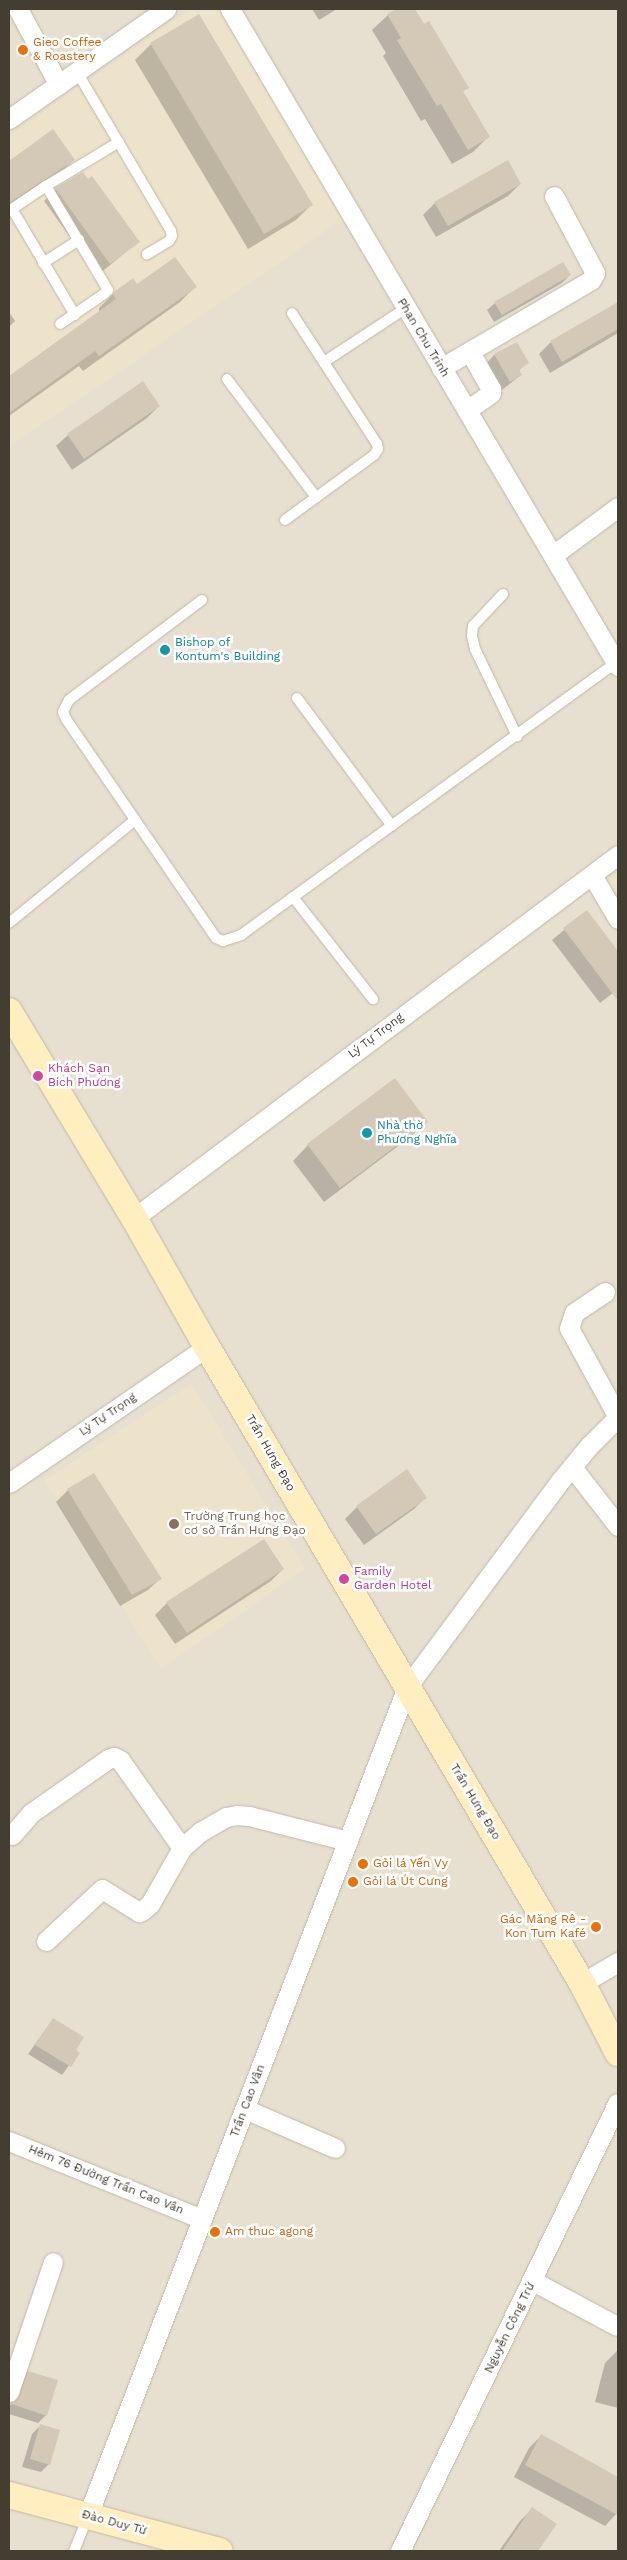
<!DOCTYPE html>
<html>
<head>
<meta charset="utf-8">
<style>
	body { margin:0 }
	#map { position:relative; width:627px; height:2560px; overflow:hidden; background:#f2ede2; font-family:"Work Sans",sans-serif }
	div>[style] { position:absolute }
	[style*='--x'] { left:calc(var(--x)*1px); top:calc(var(--y)*1px); width:calc(var(--w)*1px); rotate:calc(var(--a)*1deg) }
	.residential>* { inset:0; background:#e7dfd0 }
	.education>* { inset:0; background:#ede3cb }
	.shadow>* { inset:0; background:#0003 }
	.building>* { inset:0; background:#d4c9b7 }
	.roads { filter:drop-shadow(0 0 1px #c1b8a7) drop-shadow(0 0 1px #c1b8a7) }
	.lane>* { height:10px; margin:-5px; padding:0 5px; transform-origin:5px; border-radius:5px; background:#fff }
	.street>* { height:19px; margin:-9.5px; padding:0 9.5px; transform-origin:9.5px; border-radius:9.5px; background:#fff }
	.secondary>* { height:26px; margin:-13px; padding:0 13px; transform-origin:13px; border-radius:13px; background:#ffefc0 }
	.dots>* { width:14px; height:14px; translate:-50% -50%; box-sizing:border-box; border:2px solid #fff; border-radius:50% }
	span { translate:-50% -50%; white-space:nowrap; text-align:center; line-height:1.15; -webkit-text-stroke:5px #fff; paint-order:stroke }
	.food-label { font-size:12px; color:#c56008 }
	.left { translate:0 -50%; text-align:left }
	.right { translate:-100% -50%; text-align:right }
	.street-label { font-size:12px; color:#443d32 }
	.culture-label { font-size:12px; color:#0d838f }
	.hotel-label { font-size:12px; color:#b23c85 }
	.education-label { font-size:12px; color:#785e54 }
	.frame { position:absolute; inset:0; border:10px solid #443d32; pointer-events:none }
</style>
</head>
<body>
<div id="map">
	<div class="residential">
		<div style="clip-path:polygon(9px 9px,618px 9px,618px 2551px,9px 2551px)"></div>
	</div>
	<div class="education">
		<div style="clip-path:polygon(190px 9px,229px 9px,343px 219px,9px 447px,9px 136px)"></div>
		<div style="clip-path:polygon(618px 872px,618px 909px,604px 884px)"></div>
		<div style="clip-path:polygon(192px 1384px,305px 1569px,161px 1669px,44px 1480px)"></div>
	</div>
	<div class="shadow">
		<div style="clip-path:polygon(312px 9px,337px 9px,319px 20px)"></div>
		<div style="clip-path:polygon(398px 9px,413px 9px,467px 88px,462px 92px,489px 136px,473px 152px,452px 164px,425px 119px,421px 121px,383px 56px,386px 53px,372px 30px,388px 15px)"></div>
		<div style="clip-path:polygon(151px 44px,312px 204px,296px 220px,248px 249px,135px 60px)"></div>
		<div style="clip-path:polygon(53px 131px,73px 160px,59px 175px,9px 207px,9px 162px)"></div>
		<div style="clip-path:polygon(520px 184px,508px 196px,436px 237px,423px 215px,435px 203px)"></div>
		<div style="clip-path:polygon(56px 189px,138px 242px,98px 275px,44px 201px)"></div>
		<div style="clip-path:polygon(570px 275px,562px 283px,494px 322px,487px 310px,495px 303px)"></div>
		<div style="clip-path:polygon(195px 287px,180px 302px,83px 371px,79px 366px,9px 416px,9px 377px,99px 312px,99px 308px,115px 292px)"></div>
		<div style="clip-path:polygon(618px 303px,618px 333px,550px 373px,539px 354px,551px 342px)"></div>
		<div style="clip-path:polygon(9px 312px,15px 321px,9px 327px)"></div>
		<div style="clip-path:polygon(494px 355px,528px 362px,518px 371px,521px 375px,502px 390px,487px 363px)"></div>
		<div style="clip-path:polygon(159px 406px,147px 418px,72px 470px,56px 446px,68px 435px)"></div>
		<div style="clip-path:polygon(586px 912px,618px 953px,618px 989px,600px 1003px,552px 940px)"></div>
		<div style="clip-path:polygon(426px 1122px,410px 1137px,324px 1202px,293px 1161px,308px 1145px)"></div>
		<div style="clip-path:polygon(406px 1471px,425px 1498px,414px 1509px,364px 1545px,345px 1519px,357px 1507px)"></div>
		<div style="clip-path:polygon(93px 1475px,160px 1579px,148px 1590px,120px 1606px,56px 1502px,68px 1490px)"></div>
		<div style="clip-path:polygon(283px 1569px,271px 1581px,175px 1644px,155px 1615px,167px 1603px)"></div>
		<div style="clip-path:polygon(53px 2019px,74px 2051px,78px 2053px,62px 2075px,28px 2054px)"></div>
		<div style="clip-path:polygon(617px 2351px,618px 2351px,618px 2408px,595px 2402px,605px 2363px)"></div>
		<div style="clip-path:polygon(28px 2372px,46px 2415px,38px 2423px,9px 2414px,9px 2406px,12px 2403px,20px 2380px)"></div>
		<div style="clip-path:polygon(40px 2426px,49px 2464px,41px 2472px,22px 2467px,32px 2434px)"></div>
		<div style="clip-path:polygon(541px 2436px,618px 2478px,618px 2512px,605px 2526px,514px 2477px,529px 2448px)"></div>
		<div style="clip-path:polygon(532px 2509px,555px 2524px,537px 2551px,499px 2551px,520px 2521px)"></div>
	</div>
	<div class="building">
		<div style="clip-path:polygon(396px 9px,415px 9px,424px 24px,429px 21px,469px 88px,463px 91px,490px 137px,468px 150px,441px 104px,437px 106px,397px 40px,401px 38px,387px 14px)"></div>
		<div style="clip-path:polygon(199px 14px,313px 205px,264px 234px,150px 43px)"></div>
		<div style="clip-path:polygon(53px 129px,75px 160px,9px 203px,9px 161px)"></div>
		<div style="clip-path:polygon(508px 160px,521px 184px,448px 226px,434px 202px)"></div>
		<div style="clip-path:polygon(83px 172px,88px 179px,92px 176px,140px 242px,110px 264px,55px 188px)"></div>
		<div style="clip-path:polygon(175px 257px,197px 287px,99px 356px,95px 351px,9px 413px,9px 376px,116px 299px,113px 295px,115px 291px,133px 278px,137px 284px)"></div>
		<div style="clip-path:polygon(563px 262px,571px 275px,502px 315px,494px 302px)"></div>
		<div style="clip-path:polygon(618px 302px,618px 329px,562px 362px,550px 341px)"></div>
		<div style="clip-path:polygon(517px 342px,529px 363px,519px 369px,522px 375px,510px 382px,494px 354px)"></div>
		<div style="clip-path:polygon(143px 381px,160px 406px,84px 459px,67px 434px)"></div>
		<div style="clip-path:polygon(587px 910px,618px 951px,618px 1001px,563px 928px)"></div>
		<div style="clip-path:polygon(395px 1078px,428px 1122px,340px 1188px,307px 1144px)"></div>
		<div style="clip-path:polygon(407px 1469px,427px 1498px,376px 1534px,356px 1506px)"></div>
		<div style="clip-path:polygon(94px 1473px,162px 1579px,132px 1595px,67px 1489px)"></div>
		<div style="clip-path:polygon(264px 1539px,284px 1569px,187px 1633px,166px 1602px)"></div>
		<div style="clip-path:polygon(53px 2018px,84px 2037px,76px 2050px,80px 2053px,71px 2067px,35px 2045px)"></div>
		<div style="clip-path:polygon(28px 2371px,58px 2380px,47px 2416px,9px 2403px,16px 2401px,19px 2396px)"></div>
		<div style="clip-path:polygon(40px 2424px,60px 2430px,50px 2465px,30px 2459px)"></div>
		<div style="clip-path:polygon(541px 2434px,618px 2477px,618px 2515px,525px 2465px)"></div>
		<div style="clip-path:polygon(532px 2507px,557px 2524px,538px 2551px,502px 2551px)"></div>
	</div>
	<div class="roads">
		<div class="lane">
			<div style="--x:77;--y:72;--w:185;--a:59.4"></div>
			<div style="--x:171;--y:231;--w:5;--a:79"></div>
			<div style="--x:172;--y:236;--w:6;--a:121"></div>
			<div style="--x:169;--y:241;--w:26;--a:149"></div>
			<div style="--x:46;--y:186;--w:121;--a:59.2"></div>
			<div style="--x:108;--y:290;--w:6;--a:135"></div>
			<div style="--x:104;--y:294;--w:53;--a:145.7"></div>
			<div style="--x:43;--y:263;--w:43;--a:-32.6"></div>
			<div style="--x:75;--y:315;--w:123;--a:-120.7"></div>
			<div style="--x:12;--y:209;--w:41;--a:-34.1"></div>
			<div style="--x:46;--y:186;--w:85;--a:-31.1"></div>
			<div style="--x:324;--y:362;--w:98;--a:-33.4"></div>
			<div style="--x:227;--y:379;--w:148;--a:53"></div>
			<div style="--x:285;--y:520;--w:110;--a:-36.1"></div>
			<div style="--x:374;--y:455;--w:7;--a:-56"></div>
			<div style="--x:378;--y:449;--w:5;--a:-101"></div>
			<div style="--x:377;--y:444;--w:156;--a:-123"></div>
			<div style="--x:503;--y:594;--w:44;--a:133.2"></div>
			<div style="--x:473;--y:626;--w:10;--a:96"></div>
			<div style="--x:472;--y:636;--w:13;--a:77"></div>
			<div style="--x:475;--y:649;--w:97;--a:64.2"></div>
			<div style="--x:202;--y:600;--w:166;--a:143.1"></div>
			<div style="--x:69;--y:700;--w:13;--a:117"></div>
			<div style="--x:63;--y:712;--w:8;--a:67"></div>
			<div style="--x:66;--y:719;--w:265;--a:55.6"></div>
			<div style="--x:216;--y:938;--w:8;--a:23"></div>
			<div style="--x:223;--y:941;--w:19;--a:-18"></div>
			<div style="--x:241;--y:935;--w:463;--a:-36"></div>
			<div style="--x:297;--y:698;--w:159;--a:53.4"></div>
			<div style="--x:293;--y:897;--w:130;--a:51.9"></div>
			<div style="--x:9;--y:923;--w:163;--a:-39.3"></div>
			<div style="--x:74;--y:2551;--w:38;--a:-68"></div>
		</div>
		<div class="street">
			<div style="--x:18;--y:9;--w:86;--a:61.7"></div>
			<div style="--x:230;--y:9;--w:763;--a:59.44"></div>
			<div style="--x:9;--y:119;--w:192;--a:-35"></div>
			<div style="--x:441;--y:368;--w:174;--a:-30.4"></div>
			<div style="--x:591;--y:280;--w:8;--a:-60"></div>
			<div style="--x:595;--y:273;--w:87;--a:-118"></div>
			<div style="--x:467;--y:410;--w:29;--a:-35"></div>
			<div style="--x:491;--y:393;--w:4;--a:-90"></div>
			<div style="--x:491;--y:389;--w:43;--a:-119.6"></div>
			<div style="--x:553;--y:555;--w:81;--a:-36.4"></div>
			<div style="--x:592;--y:875;--w:51;--a:59.4"></div>
			<div style="--x:134;--y:1218;--w:605;--a:-36.87"></div>
			<div style="--x:605;--y:1292;--w:37;--a:146"></div>
			<div style="--x:574;--y:1313;--w:16;--a:108"></div>
			<div style="--x:569;--y:1328;--w:102;--a:61.2"></div>
			<div style="--x:572;--y:1467;--w:75;--a:52.1"></div>
			<div style="--x:9;--y:1483;--w:240;--a:-34.5"></div>
			<div style="--x:12;--y:1835;--w:29;--a:-49"></div>
			<div style="--x:31;--y:1813;--w:94;--a:-35"></div>
			<div style="--x:108;--y:1759;--w:6;--a:-18"></div>
			<div style="--x:114;--y:1757;--w:7;--a:27"></div>
			<div style="--x:120;--y:1760;--w:108;--a:54.8"></div>
			<div style="--x:46;--y:1941;--w:76;--a:-42.9"></div>
			<div style="--x:102;--y:1889;--w:44;--a:31.9"></div>
			<div style="--x:139;--y:1912;--w:4;--a:-27"></div>
			<div style="--x:143;--y:1910;--w:9;--a:-41"></div>
			<div style="--x:150;--y:1904;--w:64;--a:-60.3"></div>
			<div style="--x:182;--y:1848;--w:24;--a:-42"></div>
			<div style="--x:200;--y:1832;--w:30;--a:-30"></div>
			<div style="--x:226;--y:1817;--w:11;--a:-10"></div>
			<div style="--x:237;--y:1815;--w:12;--a:5"></div>
			<div style="--x:249;--y:1816;--w:102;--a:14.2"></div>
			<div style="--x:582;--y:1983;--w:42;--a:-30.3"></div>
			<div style="--x:245;--y:2109;--w:98;--a:23.4"></div>
			<div style="--x:9;--y:2141;--w:208;--a:22"></div>
			<div style="--x:533;--y:2281;--w:95;--a:28.2"></div>
			<div style="--x:9;--y:2392;--w:137;--a:-71.3"></div>
			<div style="--x:88;--y:2515;--w:887;--a:-68.93"></div>
			<div style="--x:407;--y:1687;--w:257;--a:-53.4"></div>
			<div style="--x:560;--y:1481;--w:45;--a:-50.4"></div>
			<div style="--x:589;--y:1446;--w:41;--a:-45"></div>
			<div style="--x:400;--y:2551;--w:498;--a:-64.1"></div>
		</div>
		<div class="secondary">
			<div style="--x:9;--y:1011;--w:242;--a:58.9"></div>
			<div style="--x:134;--y:1218;--w:148;--a:60.5"></div>
			<div style="--x:207;--y:1347;--w:738;--a:59.48"></div>
			<div style="--x:582;--y:1983;--w:79;--a:62.8"></div>
			<div style="--x:9;--y:2495;--w:218;--a:14.9"></div>
		</div>
	</div>
	<div class="dots">
		<div style="left:23px;top:50px;background:#e8710a"></div>
		<div style="left:165px;top:650px;background:#0f9aa8"></div>
		<div style="left:38px;top:1076px;background:#d1479c"></div>
		<div style="left:367px;top:1133px;background:#0f9aa8"></div>
		<div style="left:174px;top:1524px;background:#8d6e63"></div>
		<div style="left:344px;top:1579px;background:#d1479c"></div>
		<div style="left:363px;top:1864px;background:#e8710a"></div>
		<div style="left:353px;top:1882px;background:#e8710a"></div>
		<div style="left:596px;top:1927px;background:#e8710a"></div>
		<div style="left:215px;top:2232px;background:#e8710a"></div>
	</div>
	<div class="food-label">
		<span class="left" style="left:33px;top:50px">Gieo Coffee<br>&amp; Roastery</span>
		<span class="left" style="left:373px;top:1864px">Gỏi lá Yến Vy</span>
		<span class="left" style="left:363px;top:1882px">Gỏi lá Út Cưng</span>
		<span class="right" style="left:586px;top:1927px">Gác Măng Rê -<br>Kon Tum Kafé</span>
		<span class="left" style="left:225px;top:2232px">Am thuc agong</span>
	</div>
	<div class="street-label">
		<span style="left:423px;top:338px;rotate:59deg">Phan Chu Trinh</span>
		<span style="left:376px;top:1036px;rotate:-37deg">Lý Tự Trọng</span>
		<span style="left:108px;top:1415px;rotate:-34deg">Lý Tự Trọng</span>
		<span style="left:270px;top:1453px;rotate:60deg">Trần Hưng Đạo</span>
		<span style="left:475px;top:1802px;rotate:59deg">Trần Hưng Đạo</span>
		<span style="left:248px;top:2101px;rotate:-69deg">Trần Cao Vân</span>
		<span style="left:106px;top:2180px;rotate:22deg">Hẻm 76 Đường Trần Cao Vân</span>
		<span style="left:510px;top:2328px;rotate:-64deg">Nguyễn Công Trứ</span>
		<span style="left:114px;top:2523px;rotate:15deg">Đào Duy Từ</span>
	</div>
	<div class="culture-label">
		<span class="left" style="left:175px;top:650px">Bishop of<br>Kontum's Building</span>
		<span class="left" style="left:377px;top:1133px">Nhà thờ<br>Phương Nghĩa</span>
	</div>
	<div class="hotel-label">
		<span class="left" style="left:48px;top:1076px">Khách Sạn<br>Bích Phương</span>
		<span class="left" style="left:354px;top:1579px">Family<br>Garden Hotel</span>
	</div>
	<div class="education-label">
		<span class="left" style="left:184px;top:1524px">Trường Trung học<br>cơ sở Trần Hưng Đạo</span>
	</div>
	<div class="frame"></div>
</div>
</body>
</html>
